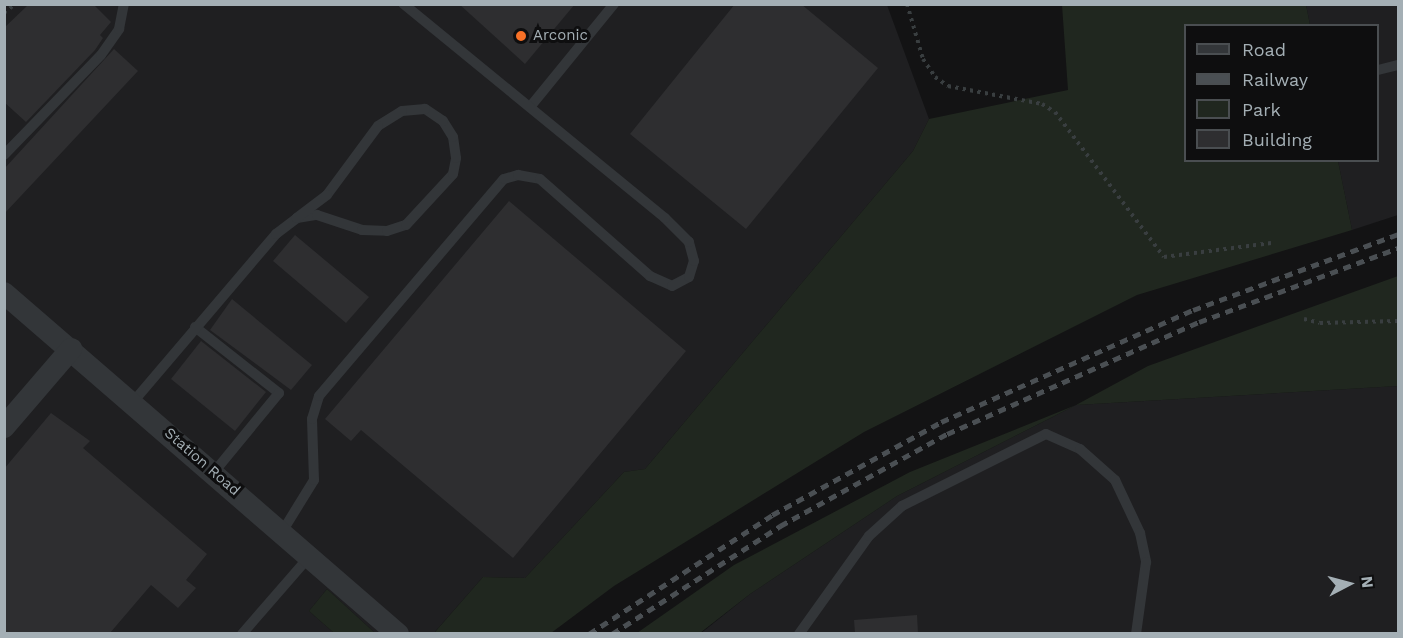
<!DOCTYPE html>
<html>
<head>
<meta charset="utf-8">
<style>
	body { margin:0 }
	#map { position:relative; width:1403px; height:638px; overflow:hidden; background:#131314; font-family:"Work Sans",sans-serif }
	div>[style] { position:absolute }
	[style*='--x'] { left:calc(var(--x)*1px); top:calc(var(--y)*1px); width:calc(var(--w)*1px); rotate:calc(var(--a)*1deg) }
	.built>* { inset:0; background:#1f1f21 }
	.green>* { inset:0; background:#20271f }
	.building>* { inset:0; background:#2e2e30 }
	.path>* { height:4px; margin-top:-2px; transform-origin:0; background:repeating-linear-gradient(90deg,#393e40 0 3px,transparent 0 7.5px) }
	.lane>* { height:10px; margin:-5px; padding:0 5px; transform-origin:5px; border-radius:5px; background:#333639 }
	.street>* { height:22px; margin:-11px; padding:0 11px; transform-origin:11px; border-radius:11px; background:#333639 }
	.rail>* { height:4.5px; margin-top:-2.25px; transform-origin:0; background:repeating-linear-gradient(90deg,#4a4f53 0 8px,transparent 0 14px) }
	.dots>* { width:16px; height:16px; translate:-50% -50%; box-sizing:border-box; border:3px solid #0e0e0f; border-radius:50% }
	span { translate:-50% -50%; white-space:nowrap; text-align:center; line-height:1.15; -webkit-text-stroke:6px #0e0e0f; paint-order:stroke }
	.poi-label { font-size:15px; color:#a4afb5 }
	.left { translate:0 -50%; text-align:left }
	.street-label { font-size:15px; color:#a4afb5 }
	.frame { position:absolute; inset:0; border:6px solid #a4afb5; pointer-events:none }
	.legend { position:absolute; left:1184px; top:24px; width:195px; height:138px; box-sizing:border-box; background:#0e0e0f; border:2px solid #4a4e51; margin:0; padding:8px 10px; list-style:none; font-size:18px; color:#a4afb5 }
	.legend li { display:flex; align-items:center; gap:12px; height:30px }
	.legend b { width:30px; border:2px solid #4a4e51 }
	.north { position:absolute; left:1319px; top:554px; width:60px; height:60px; -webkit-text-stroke:4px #0e0e0f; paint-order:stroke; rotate:84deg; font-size:16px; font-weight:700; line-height:24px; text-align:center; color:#a4afb5 }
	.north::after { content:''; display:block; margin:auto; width:21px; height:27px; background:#a4afb5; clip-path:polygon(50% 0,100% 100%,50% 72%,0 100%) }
</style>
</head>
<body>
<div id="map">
	<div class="built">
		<div style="clip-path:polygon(4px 5px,887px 5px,929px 119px,913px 151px,645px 469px,624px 472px,525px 578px,483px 577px,434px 633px,375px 633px,327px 589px,309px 611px,334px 633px,5px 633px)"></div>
		<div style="clip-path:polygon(1306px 5px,1398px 5px,1398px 215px,1352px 230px,1338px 161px,1378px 160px,1378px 26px,1310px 25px)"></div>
		<div style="clip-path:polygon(1398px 386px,1398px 633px,700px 634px,750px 594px,897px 496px,1076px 405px)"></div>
	</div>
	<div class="green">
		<div style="clip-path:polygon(1062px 5px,1306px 5px,1310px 25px,1186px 26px,1186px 160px,1338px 161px,1352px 230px,1137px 295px,864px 432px,614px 586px,551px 633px,435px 632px,483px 577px,525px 578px,624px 472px,645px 469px,913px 151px,929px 119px,1068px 90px)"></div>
		<div style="clip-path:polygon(1398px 276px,1398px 386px,1076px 405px,897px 496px,750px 594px,700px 633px,637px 633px,734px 565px,910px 472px,1076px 405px,1148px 366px)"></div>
		<div style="clip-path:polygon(327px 589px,375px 633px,334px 633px,309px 611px)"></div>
	</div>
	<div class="building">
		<div style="clip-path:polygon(29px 4px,93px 4px,111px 22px,100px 35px,103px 38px,95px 50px,26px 122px,4px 102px,4px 28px)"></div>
		<div style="clip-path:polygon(459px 4px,575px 4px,525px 64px)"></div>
		<div style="clip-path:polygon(735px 4px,801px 4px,878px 68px,746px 229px,630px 134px)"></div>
		<div style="clip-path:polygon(114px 49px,138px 71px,4px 214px,4px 169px)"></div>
		<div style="clip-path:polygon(509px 201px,686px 351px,513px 558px,361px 430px,351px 441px,325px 419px)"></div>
		<div style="clip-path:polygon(295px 235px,369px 297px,346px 323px,273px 261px)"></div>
		<div style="clip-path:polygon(232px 299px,312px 365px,291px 390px,210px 330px)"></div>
		<div style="clip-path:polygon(201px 341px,266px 392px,235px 431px,171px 379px)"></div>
		<div style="clip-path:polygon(51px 413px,90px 441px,83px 448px,207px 554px,186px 580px,196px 588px,178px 608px,151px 585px,110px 633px,4px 633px,4px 469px)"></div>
		<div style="clip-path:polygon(917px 615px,918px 633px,855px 633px,854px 620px)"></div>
	</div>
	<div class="path">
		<div style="--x:907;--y:4;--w:57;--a:73.8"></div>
		<div style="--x:923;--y:59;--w:22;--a:56"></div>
		<div style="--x:935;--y:77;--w:16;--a:35"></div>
		<div style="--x:948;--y:86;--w:96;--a:10.8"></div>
		<div style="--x:1042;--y:104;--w:15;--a:32"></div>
		<div style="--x:1055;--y:112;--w:181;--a:53.1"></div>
		<div style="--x:1164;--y:257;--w:108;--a:-7.5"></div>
		<div style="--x:4;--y:13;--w:14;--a:-39"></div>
		<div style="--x:1304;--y:319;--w:16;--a:14"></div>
		<div style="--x:1320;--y:323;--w:78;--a:-1.5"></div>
	</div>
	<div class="lane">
		<div style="--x:1378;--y:70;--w:21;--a:-14"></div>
		<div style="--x:530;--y:107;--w:133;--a:-50.8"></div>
		<div style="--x:4;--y:155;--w:139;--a:-45.9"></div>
		<div style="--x:101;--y:55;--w:32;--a:-55"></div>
		<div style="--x:119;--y:29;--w:25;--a:-79"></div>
		<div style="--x:195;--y:327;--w:107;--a:38.2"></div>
		<div style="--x:279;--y:393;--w:102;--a:129.4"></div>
		<div style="--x:133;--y:402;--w:221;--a:-49.6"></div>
		<div style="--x:276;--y:234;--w:26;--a:-37"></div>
		<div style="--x:297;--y:218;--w:20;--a:-9"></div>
		<div style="--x:317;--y:215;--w:47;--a:18.4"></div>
		<div style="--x:362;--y:230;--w:25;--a:2"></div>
		<div style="--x:387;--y:231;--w:20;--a:-18"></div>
		<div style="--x:406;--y:225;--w:69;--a:-47.3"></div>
		<div style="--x:453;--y:174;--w:16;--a:-79"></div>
		<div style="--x:456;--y:158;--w:21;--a:-98"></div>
		<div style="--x:453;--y:137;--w:19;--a:-122"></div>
		<div style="--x:443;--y:121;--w:22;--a:-146"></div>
		<div style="--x:425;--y:109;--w:23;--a:175"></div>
		<div style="--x:402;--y:111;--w:28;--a:148"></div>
		<div style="--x:378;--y:126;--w:86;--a:126.5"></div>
		<div style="--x:327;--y:195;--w:38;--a:143"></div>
		<div style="--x:282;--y:532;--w:61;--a:-58.4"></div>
		<div style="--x:314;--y:480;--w:61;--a:-91.9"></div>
		<div style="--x:312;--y:419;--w:24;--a:-73"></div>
		<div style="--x:319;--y:396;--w:285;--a:-49.6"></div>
		<div style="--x:504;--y:179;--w:15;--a:-16"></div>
		<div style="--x:518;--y:175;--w:22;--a:10"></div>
		<div style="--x:540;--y:179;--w:147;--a:41.4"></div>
		<div style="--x:650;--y:276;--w:24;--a:24"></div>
		<div style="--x:672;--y:286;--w:19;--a:-28"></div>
		<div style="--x:689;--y:277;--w:17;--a:-73"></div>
		<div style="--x:694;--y:261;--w:20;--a:-105"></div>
		<div style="--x:689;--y:242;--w:34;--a:-135"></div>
		<div style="--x:665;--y:218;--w:338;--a:-140.7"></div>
		<div style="--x:242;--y:634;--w:102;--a:-49"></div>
		<div style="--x:799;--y:634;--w:120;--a:-54.5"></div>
		<div style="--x:869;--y:536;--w:45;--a:-42.3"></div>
		<div style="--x:902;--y:506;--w:161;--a:-26.6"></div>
		<div style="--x:1046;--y:434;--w:37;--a:24"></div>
		<div style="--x:1080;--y:449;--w:47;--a:41.5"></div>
		<div style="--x:1115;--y:480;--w:59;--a:64.7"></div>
		<div style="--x:1140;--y:533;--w:30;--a:78"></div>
		<div style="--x:1146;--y:562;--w:73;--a:97.9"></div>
	</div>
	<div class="street">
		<div style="--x:4;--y:293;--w:521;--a:40.88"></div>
		<div style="--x:4;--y:427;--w:103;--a:-49.3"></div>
	</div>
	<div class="rail">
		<div style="--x:589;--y:634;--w:218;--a:-33"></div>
		<div style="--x:772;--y:515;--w:193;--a:-28.8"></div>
		<div style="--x:941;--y:422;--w:276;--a:-24"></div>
		<div style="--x:1193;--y:310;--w:219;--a:-20.3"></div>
		<div style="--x:612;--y:634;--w:200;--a:-32.7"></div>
		<div style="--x:780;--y:526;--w:191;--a:-28.9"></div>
		<div style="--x:947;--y:434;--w:276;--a:-24"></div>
		<div style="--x:1199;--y:322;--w:212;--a:-20.4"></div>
	</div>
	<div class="dots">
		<div style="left:521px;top:36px;background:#f87127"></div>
	</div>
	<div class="poi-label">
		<span class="left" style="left:533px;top:36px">Arconic</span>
	</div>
	<div class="street-label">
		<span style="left:202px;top:462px;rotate:41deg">Station Road</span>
	</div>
	<div class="frame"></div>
	<ul class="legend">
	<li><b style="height:8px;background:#333639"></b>Road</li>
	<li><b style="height:8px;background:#4a4f53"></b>Railway</li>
	<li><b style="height:16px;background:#20271f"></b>Park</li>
	<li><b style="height:16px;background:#2e2e30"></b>Building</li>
	</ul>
	<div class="north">N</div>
</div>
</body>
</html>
